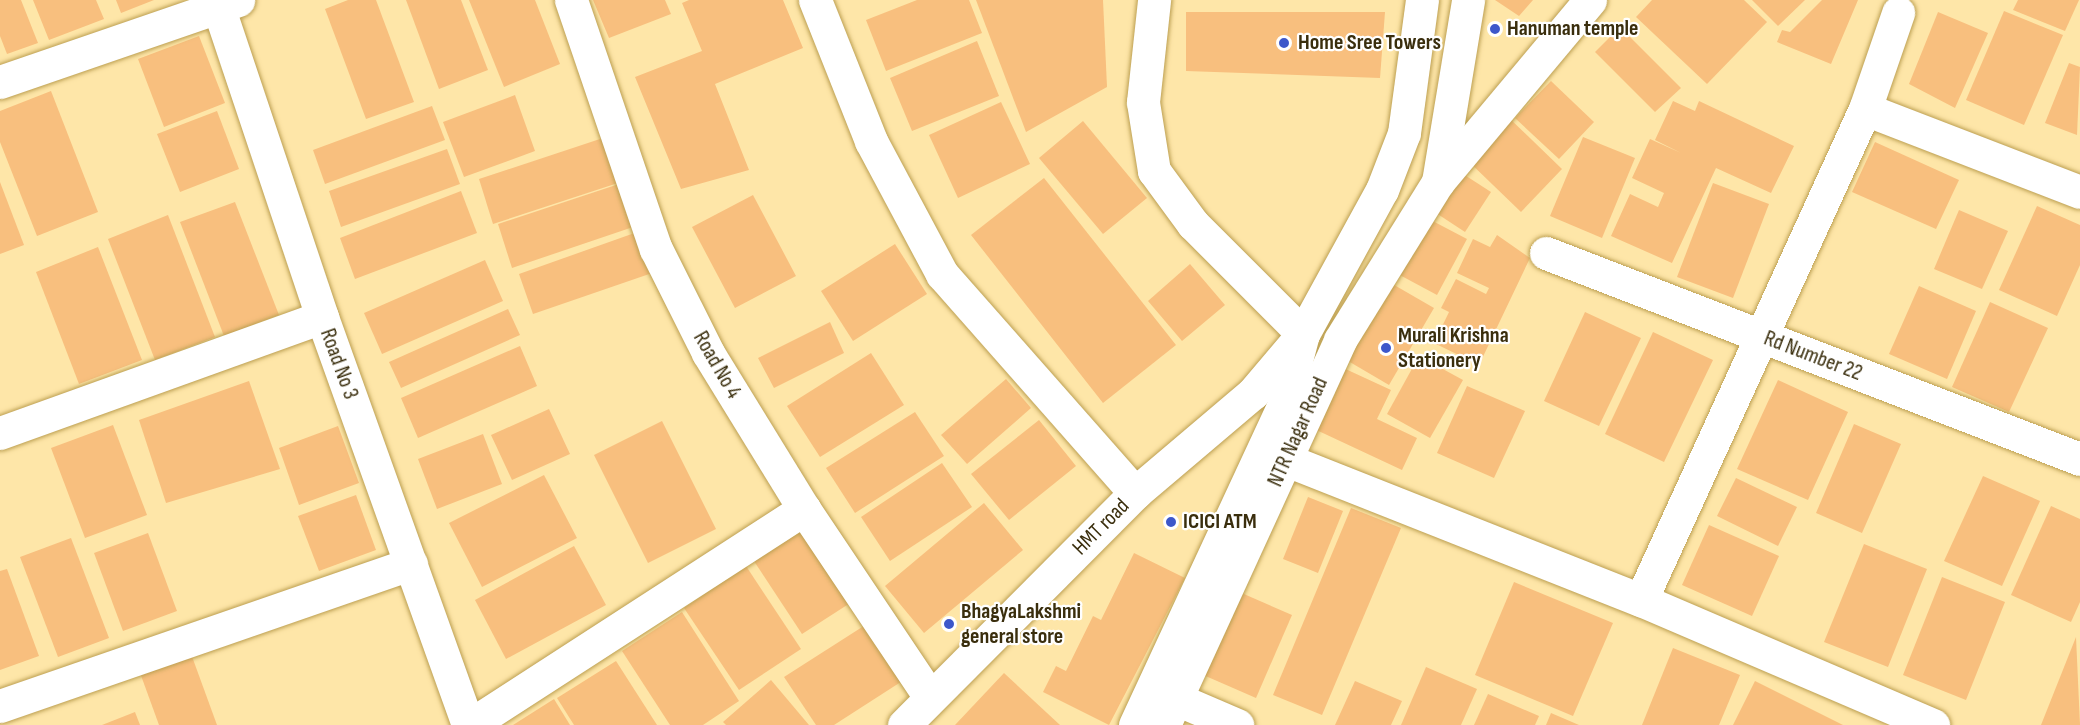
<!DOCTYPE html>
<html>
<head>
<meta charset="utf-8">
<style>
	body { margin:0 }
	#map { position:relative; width:2080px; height:725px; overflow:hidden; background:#fee6a8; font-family:"Sofia Sans Condensed",sans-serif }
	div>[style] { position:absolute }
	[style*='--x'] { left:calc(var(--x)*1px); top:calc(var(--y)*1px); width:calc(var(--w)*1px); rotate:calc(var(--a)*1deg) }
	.building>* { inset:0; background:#f8bf7e }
	.roads { filter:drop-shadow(0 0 2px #bc9f51) drop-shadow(0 0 2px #bc9f51) }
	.minor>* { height:33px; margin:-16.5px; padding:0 16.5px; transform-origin:16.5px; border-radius:16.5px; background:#fff }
	.major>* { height:33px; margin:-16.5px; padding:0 16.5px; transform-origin:16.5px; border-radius:16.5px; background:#fff }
	.dots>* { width:16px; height:16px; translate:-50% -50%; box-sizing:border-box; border:3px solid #fff; border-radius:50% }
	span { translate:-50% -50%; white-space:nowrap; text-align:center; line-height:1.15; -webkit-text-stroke:4.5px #fff; paint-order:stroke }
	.poi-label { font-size:22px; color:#3a2e0d; font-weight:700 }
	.left { translate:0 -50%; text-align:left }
	.street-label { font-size:22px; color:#3a2e0d }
</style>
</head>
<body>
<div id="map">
	<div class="building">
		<div style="clip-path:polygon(0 0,21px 0,38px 43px,7px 54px,0 36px)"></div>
		<div style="clip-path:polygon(33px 0,96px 0,104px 19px,49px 40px)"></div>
		<div style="clip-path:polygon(116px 0,154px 0,121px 13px)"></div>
		<div style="clip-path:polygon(348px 0,376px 0,414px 102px,366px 119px,325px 9px)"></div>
		<div style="clip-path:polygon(406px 0,461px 0,488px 70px,439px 89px)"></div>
		<div style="clip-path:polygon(469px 0,535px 0,560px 64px,504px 87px)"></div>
		<div style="clip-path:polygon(593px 0,665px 0,671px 14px,609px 38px)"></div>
		<div style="clip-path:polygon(689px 0,783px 0,803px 48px,715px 84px,749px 170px,681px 189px,635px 77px,702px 51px,682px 3px)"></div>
		<div style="clip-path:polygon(917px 0,969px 0,982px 33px,886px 71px,866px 20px)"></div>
		<div style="clip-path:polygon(976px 0,1103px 0,1107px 87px,1026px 132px)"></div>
		<div style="clip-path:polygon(1495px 0,1533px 0,1519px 16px)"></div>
		<div style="clip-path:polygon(1652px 0,1744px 0,1767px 22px,1707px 84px,1636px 17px)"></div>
		<div style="clip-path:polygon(1752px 0,1805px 0,1778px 26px)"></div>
		<div style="clip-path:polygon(1822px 0,1858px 0,1831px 64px,1777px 42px,1782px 30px,1790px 32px)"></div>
		<div style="clip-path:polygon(2018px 0,2079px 0,2065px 31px,2013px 10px)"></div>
		<div style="clip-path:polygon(2004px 11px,2063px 35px,2024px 125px,1966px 100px)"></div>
		<div style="clip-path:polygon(1186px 12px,1385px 12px,1380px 78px,1186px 71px)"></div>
		<div style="clip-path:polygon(1938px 12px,1988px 33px,1955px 108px,1909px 84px)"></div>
		<div style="clip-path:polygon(1620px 27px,1681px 88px,1655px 112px,1595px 52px)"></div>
		<div style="clip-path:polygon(199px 36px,225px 103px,164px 127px,138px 59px)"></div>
		<div style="clip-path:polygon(977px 41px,999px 96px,912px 131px,890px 78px)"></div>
		<div style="clip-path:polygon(2069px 63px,2080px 67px,2077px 135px,2045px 123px)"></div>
		<div style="clip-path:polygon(1551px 81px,1594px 122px,1559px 159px,1515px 118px)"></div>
		<div style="clip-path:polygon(51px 91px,98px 212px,37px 236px,0 142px,0 111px)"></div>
		<div style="clip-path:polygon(515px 95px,535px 151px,464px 177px,443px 122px)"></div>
		<div style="clip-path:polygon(1673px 101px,1695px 111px,1699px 101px,1794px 146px,1771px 193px,1716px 168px,1672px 263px,1611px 236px,1630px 194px,1658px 207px,1664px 193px,1632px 178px,1650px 139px,1681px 153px,1655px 140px)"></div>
		<div style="clip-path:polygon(1001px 102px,1030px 164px,958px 198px,929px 135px)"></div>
		<div style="clip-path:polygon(432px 106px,445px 140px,325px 184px,313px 150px)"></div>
		<div style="clip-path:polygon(217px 111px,239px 169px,180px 192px,157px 134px)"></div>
		<div style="clip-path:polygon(1506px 115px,1562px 169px,1521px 212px,1465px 158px)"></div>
		<div style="clip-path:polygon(1083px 121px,1147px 198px,1103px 234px,1039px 158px)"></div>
		<div style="clip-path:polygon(606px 137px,621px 182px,493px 224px,479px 179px)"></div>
		<div style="clip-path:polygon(1583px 137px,1635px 158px,1602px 238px,1550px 216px)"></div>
		<div style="clip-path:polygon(1875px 142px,1959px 180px,1936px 229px,1852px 192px)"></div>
		<div style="clip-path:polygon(447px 149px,460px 184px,341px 227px,329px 191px)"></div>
		<div style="clip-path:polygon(1460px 172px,1491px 192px,1465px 232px,1433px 211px)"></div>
		<div style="clip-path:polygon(1044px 178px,1176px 345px,1103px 403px,971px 235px)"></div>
		<div style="clip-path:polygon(0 182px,24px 245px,0 254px)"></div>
		<div style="clip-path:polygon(625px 182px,639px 225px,512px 268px,498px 224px)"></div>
		<div style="clip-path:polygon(1713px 183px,1769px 204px,1733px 298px,1677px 277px)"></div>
		<div style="clip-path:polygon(461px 191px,477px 233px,355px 279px,340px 238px)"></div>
		<div style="clip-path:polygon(753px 195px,796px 276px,735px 308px,692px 227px)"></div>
		<div style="clip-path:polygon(235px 202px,279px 315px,224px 336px,180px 222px)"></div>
		<div style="clip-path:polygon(2037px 206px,2080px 225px,2080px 265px,2057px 316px,1999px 290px)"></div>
		<div style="clip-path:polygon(1959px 210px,2008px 231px,1982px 289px,1934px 269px)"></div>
		<div style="clip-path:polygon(168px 215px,215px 337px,155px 360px,108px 239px)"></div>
		<div style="clip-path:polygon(1425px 217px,1467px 239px,1437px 295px,1396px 273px)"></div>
		<div style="clip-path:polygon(643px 230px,658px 271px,533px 314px,519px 274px)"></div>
		<div style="clip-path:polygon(1497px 235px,1530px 258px,1479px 365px,1434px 343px,1449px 312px,1441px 308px,1456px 279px,1486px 294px,1489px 288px,1457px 273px,1473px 239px,1490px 247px)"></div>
		<div style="clip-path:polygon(895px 244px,927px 294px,853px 341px,821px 291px)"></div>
		<div style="clip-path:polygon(98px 247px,142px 360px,79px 384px,36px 272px)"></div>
		<div style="clip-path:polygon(485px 260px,503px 301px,382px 354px,364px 313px)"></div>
		<div style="clip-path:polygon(1190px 264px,1225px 305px,1182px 341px,1148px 301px)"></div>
		<div style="clip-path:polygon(1389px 282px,1434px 308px,1389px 385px,1343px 358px)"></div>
		<div style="clip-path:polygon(1919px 286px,1976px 311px,1947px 379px,1889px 354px)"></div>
		<div style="clip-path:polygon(1990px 302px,2048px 328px,2009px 412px,1952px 387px)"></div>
		<div style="clip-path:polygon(508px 309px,520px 335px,401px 388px,389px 362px)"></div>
		<div style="clip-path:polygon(1585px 312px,1641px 338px,1599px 426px,1544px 401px)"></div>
		<div style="clip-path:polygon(830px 322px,844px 353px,774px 388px,758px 358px)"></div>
		<div style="clip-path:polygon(1653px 332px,1713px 360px,1664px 462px,1605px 434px)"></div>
		<div style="clip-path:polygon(520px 346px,537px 386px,418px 438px,401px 398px)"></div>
		<div style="clip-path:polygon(871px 353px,904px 405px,820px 457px,787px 406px)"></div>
		<div style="clip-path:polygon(1419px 356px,1463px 380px,1430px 438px,1387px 414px)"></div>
		<div style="clip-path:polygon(1339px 366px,1391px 390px,1377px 419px,1417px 438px,1402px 470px,1310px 427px)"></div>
		<div style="clip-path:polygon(1006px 379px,1031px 408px,967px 464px,941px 435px)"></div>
		<div style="clip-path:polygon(1778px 380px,1848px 412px,1808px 500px,1737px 469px)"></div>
		<div style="clip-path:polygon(249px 381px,280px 469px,166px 503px,139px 420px)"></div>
		<div style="clip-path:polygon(1467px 386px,1525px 411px,1494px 478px,1437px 453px)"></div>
		<div style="clip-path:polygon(549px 409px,570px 454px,512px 480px,491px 435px)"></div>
		<div style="clip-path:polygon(915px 412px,944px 456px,855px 513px,826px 468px)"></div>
		<div style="clip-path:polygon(1039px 420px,1076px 466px,1009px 520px,971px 474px)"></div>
		<div style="clip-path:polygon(662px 421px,716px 529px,648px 563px,594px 455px)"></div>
		<div style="clip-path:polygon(1854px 424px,1901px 444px,1862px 533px,1816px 513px)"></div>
		<div style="clip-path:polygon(113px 425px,147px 515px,85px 538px,51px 448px)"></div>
		<div style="clip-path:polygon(338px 426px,359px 483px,299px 505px,279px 448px)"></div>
		<div style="clip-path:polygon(483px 434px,502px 484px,437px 509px,418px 459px)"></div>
		<div style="clip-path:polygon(942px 463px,972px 507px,890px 561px,861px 517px)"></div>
		<div style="clip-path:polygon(544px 475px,577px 538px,482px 587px,449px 523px)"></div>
		<div style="clip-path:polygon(1983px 476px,2040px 501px,2002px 586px,1944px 561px)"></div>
		<div style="clip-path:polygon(1736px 478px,1797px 507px,1778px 546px,1717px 516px)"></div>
		<div style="clip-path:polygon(356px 495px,376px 550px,319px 571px,298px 516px)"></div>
		<div style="clip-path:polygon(1308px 497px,1343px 511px,1318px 573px,1283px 559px)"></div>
		<div style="clip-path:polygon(984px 503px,1023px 550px,924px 633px,885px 586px)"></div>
		<div style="clip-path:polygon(2051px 506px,2080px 519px,2080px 602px,2071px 622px,2011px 595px)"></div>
		<div style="clip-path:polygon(1351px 508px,1401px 528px,1322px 715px,1273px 695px)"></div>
		<div style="clip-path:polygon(807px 519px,858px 598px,802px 634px,750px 555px)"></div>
		<div style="clip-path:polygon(1709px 525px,1779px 556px,1752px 616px,1682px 585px)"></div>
		<div style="clip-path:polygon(148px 533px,177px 611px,123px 631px,94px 553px)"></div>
		<div style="clip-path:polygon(71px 538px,109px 638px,58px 657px,20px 557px)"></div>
		<div style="clip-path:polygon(1864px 544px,1927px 569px,1888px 667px,1824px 642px)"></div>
		<div style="clip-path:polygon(574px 546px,606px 605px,506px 659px,475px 600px)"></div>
		<div style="clip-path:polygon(1134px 553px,1185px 578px,1109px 725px,1043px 692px,1056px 666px,1066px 671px,1093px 616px,1101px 620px)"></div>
		<div style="clip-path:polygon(746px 566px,801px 649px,739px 690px,684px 608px)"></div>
		<div style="clip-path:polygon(7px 569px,39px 656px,0 670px,0 571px)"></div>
		<div style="clip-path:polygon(1942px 577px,2005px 602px,1966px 700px,1903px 675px)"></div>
		<div style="clip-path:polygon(1514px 582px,1613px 623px,1573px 716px,1475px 675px)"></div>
		<div style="clip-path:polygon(1237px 591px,1292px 615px,1256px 698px,1201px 674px)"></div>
		<div style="clip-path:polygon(682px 612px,739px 701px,703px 725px,670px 725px,622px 651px)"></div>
		<div style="clip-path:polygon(870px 622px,907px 678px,834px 725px,816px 725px,784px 677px)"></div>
		<div style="clip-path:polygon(2076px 637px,2080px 725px,2041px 725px)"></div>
		<div style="clip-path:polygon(1673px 648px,1740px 675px,1719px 725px,1642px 725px)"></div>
		<div style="clip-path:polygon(190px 651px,217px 725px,159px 725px,139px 670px)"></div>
		<div style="clip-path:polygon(616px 661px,657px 725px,574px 725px,557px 698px)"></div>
		<div style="clip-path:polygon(1426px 667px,1477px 689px,1461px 725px,1401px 725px)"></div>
		<div style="clip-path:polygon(1004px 673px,1060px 725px,955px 725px)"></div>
		<div style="clip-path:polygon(771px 680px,809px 725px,726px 725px,723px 722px)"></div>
		<div style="clip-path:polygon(1355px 681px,1402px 701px,1391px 725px,1335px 725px)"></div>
		<div style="clip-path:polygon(1755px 681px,1843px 725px,1733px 725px)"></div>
		<div style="clip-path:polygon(1488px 694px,1539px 716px,1535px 725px,1474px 725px)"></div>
		<div style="clip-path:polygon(554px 699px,570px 725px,513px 725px)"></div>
		<div style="clip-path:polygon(135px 712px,140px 725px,102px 725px)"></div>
		<div style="clip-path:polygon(1551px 713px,1579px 725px,1546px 725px)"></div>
	</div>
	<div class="roads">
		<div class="minor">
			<div style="--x:216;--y:0;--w:334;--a:71.5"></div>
			<div style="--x:322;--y:317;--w:433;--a:70.3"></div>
			<div style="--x:571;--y:0;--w:263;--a:71.2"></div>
			<div style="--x:656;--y:249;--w:116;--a:63.4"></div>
			<div style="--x:708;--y:353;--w:183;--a:58.4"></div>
			<div style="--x:804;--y:509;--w:226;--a:56.2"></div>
			<div style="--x:815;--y:0;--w:152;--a:68.3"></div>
			<div style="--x:871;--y:141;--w:151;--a:61.9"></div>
			<div style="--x:942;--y:274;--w:292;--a:48.6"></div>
			<div style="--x:0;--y:82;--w:252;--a:-19"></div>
			<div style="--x:1865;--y:109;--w:230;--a:21.1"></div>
			<div style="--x:1438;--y:182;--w:237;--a:-50.1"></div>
			<div style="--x:1546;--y:253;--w:572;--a:21.1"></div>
			<div style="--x:0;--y:433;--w:342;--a:-19.8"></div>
			<div style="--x:1284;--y:459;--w:384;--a:21.6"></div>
			<div style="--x:1641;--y:600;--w:318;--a:23.2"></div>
			<div style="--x:1641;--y:600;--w:540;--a:-65.48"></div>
			<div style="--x:1865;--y:109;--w:102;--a:-71"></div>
			<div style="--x:1174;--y:698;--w:69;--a:23.2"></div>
			<div style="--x:0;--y:706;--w:435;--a:-19.1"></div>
			<div style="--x:470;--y:725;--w:398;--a:-32.9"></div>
			<div style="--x:904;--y:725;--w:327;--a:-45.1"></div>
			<div style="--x:1135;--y:493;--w:155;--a:-40.3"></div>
			<div style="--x:1253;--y:393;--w:77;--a:-49.7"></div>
			<div style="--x:1303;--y:334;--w:156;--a:-135"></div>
			<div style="--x:1193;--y:224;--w:66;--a:-126.3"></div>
			<div style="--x:1154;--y:171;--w:70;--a:-99.1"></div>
			<div style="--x:1143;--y:102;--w:103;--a:-83.8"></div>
		</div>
		<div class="major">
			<div style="--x:1135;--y:725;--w:356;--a:-65.1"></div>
			<div style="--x:1285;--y:402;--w:70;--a:-75.2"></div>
			<div style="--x:1303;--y:334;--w:164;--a:-61.3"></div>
			<div style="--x:1382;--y:190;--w:61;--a:-68.9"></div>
			<div style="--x:1404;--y:133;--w:134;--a:-82.3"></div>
			<div style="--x:1164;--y:725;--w:423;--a:-65.4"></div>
			<div style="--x:1340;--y:340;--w:186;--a:-58.2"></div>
			<div style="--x:1438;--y:182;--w:184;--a:-80.6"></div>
		</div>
	</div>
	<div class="dots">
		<div style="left:1495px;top:29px;background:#3d57ca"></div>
		<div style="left:1284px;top:43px;background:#3d57ca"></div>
		<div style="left:1386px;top:348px;background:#3d57ca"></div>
		<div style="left:1171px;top:522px;background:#3d57ca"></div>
		<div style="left:949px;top:624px;background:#3d57ca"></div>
	</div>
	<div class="poi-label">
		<span class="left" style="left:1507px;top:29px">Hanuman temple</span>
		<span class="left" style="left:1298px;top:43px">Home Sree Towers</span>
		<span class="left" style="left:1398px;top:348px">Murali Krishna<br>Stationery</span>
		<span class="left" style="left:1183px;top:522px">ICICI ATM</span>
		<span class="left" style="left:961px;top:624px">BhagyaLakshmi<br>general store</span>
	</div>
	<div class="street-label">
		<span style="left:1813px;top:356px;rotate:21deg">Rd Number 22</span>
		<span style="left:339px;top:364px;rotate:70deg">Road No 3</span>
		<span style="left:717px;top:365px;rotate:60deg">Road No 4</span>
		<span style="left:1298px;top:432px;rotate:-66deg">NTR Nagar Road</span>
		<span style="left:1101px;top:527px;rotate:-45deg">HMT road</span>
	</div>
</div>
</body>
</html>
